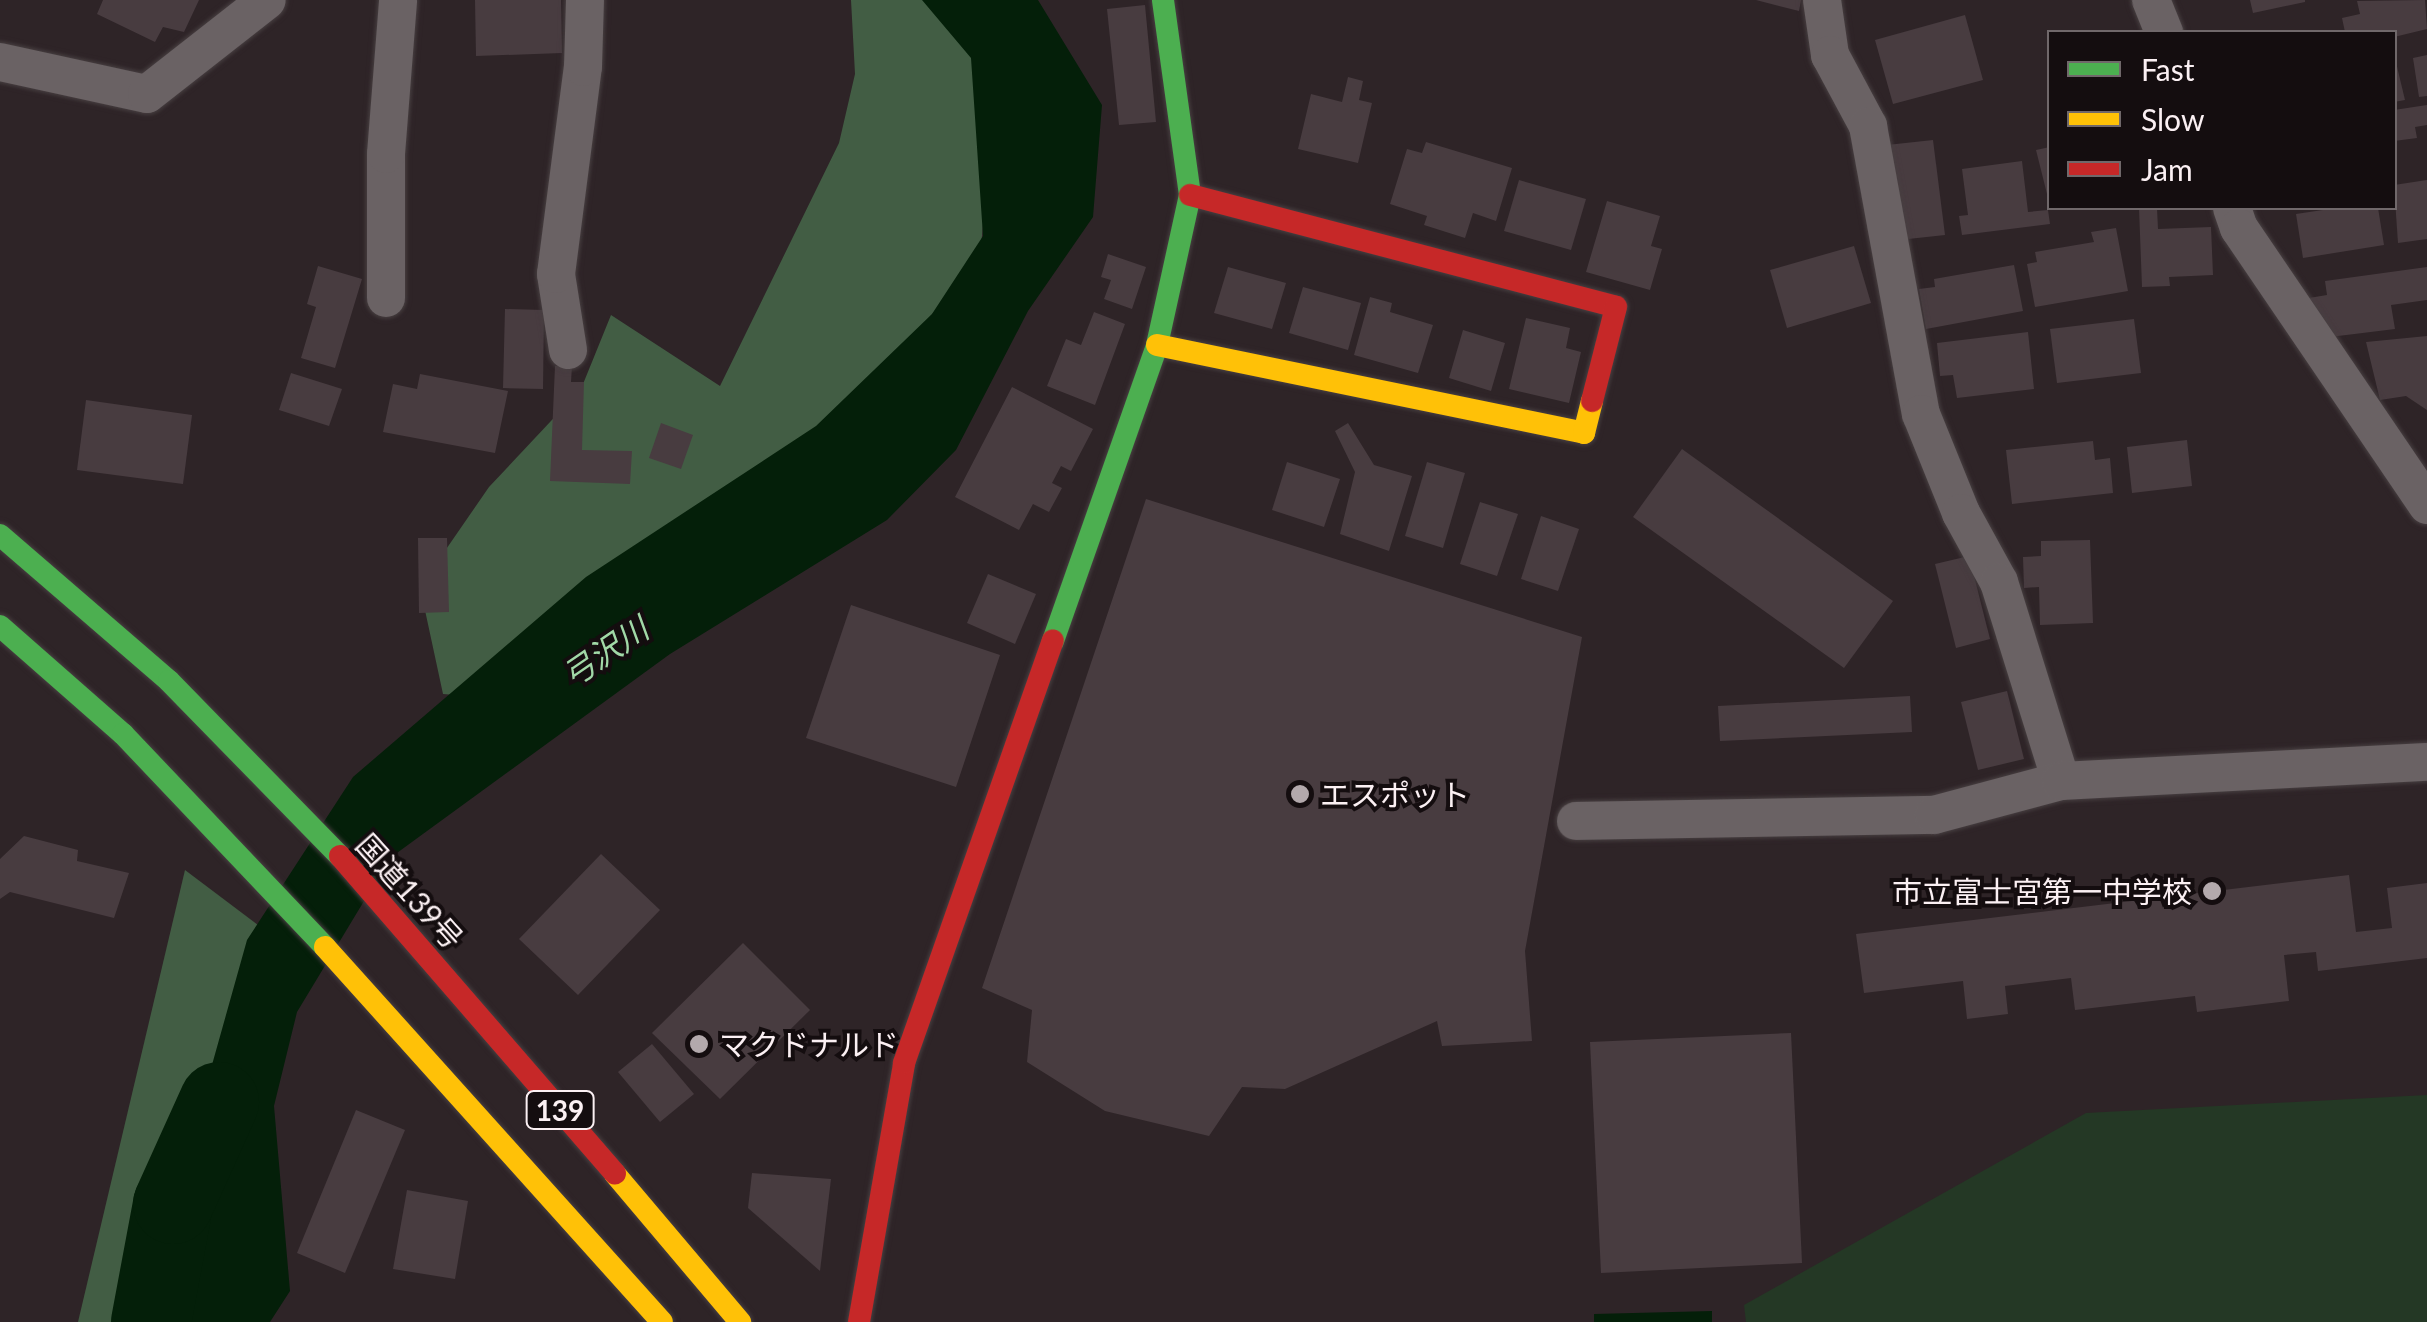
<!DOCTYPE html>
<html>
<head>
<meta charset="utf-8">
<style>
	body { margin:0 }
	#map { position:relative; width:2427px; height:1322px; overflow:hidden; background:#2e2427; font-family:Lato,"Noto Sans JP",sans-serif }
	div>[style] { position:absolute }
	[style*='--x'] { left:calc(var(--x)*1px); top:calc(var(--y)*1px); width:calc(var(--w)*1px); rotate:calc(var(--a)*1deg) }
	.green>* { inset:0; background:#243825 }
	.forest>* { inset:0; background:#425d44 }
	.water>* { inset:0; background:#041f09 }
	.river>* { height:80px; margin:-40px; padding:0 40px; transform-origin:40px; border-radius:40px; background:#041f09 }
	.building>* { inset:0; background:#483c40 }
	.roads { filter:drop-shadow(0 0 2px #473f41) drop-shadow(0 0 2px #473f41) }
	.street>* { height:38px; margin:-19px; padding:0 19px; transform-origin:19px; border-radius:19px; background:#6a6264 }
	.fast>* { height:22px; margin:-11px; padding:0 11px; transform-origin:11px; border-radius:11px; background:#4caf50 }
	.slow>* { height:22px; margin:-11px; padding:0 11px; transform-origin:11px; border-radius:11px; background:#ffc107 }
	.jam>* { height:22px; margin:-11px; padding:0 11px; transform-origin:11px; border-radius:11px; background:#c62828 }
	.dots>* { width:28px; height:28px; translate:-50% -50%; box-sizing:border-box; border:5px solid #140d0f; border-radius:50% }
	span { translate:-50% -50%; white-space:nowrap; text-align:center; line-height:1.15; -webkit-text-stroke:8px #140d0f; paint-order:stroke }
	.shield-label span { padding:2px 8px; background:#140d0f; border:2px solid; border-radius:8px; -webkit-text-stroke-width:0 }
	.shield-label { font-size:28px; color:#fbf0f3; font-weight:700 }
	.poi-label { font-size:30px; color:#fbf0f3 }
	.left { translate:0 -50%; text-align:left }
	.right { translate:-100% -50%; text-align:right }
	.street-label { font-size:30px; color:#fbf0f3 }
	.water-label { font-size:32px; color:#a1d9a7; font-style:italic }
	.legend { position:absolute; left:2047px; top:30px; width:350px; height:180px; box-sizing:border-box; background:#140d0f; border:2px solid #70686a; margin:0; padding:12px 18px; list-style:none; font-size:30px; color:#fbf0f3 }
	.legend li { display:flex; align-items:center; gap:20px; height:50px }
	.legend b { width:50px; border:2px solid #70686a }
</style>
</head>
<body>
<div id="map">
	<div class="green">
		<div style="clip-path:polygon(2427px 1095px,2427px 1322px,1746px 1322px,1744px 1305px,2086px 1113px)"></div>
	</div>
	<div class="forest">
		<div style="clip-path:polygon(851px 0,941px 0,994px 101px,980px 258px,870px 387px,518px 700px,443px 694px,420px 587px,489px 487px,581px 389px,611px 315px,720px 386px,839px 143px,855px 74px)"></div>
		<div style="clip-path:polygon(185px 870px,295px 953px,229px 1322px,78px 1322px)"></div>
	</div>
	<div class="water">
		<div style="clip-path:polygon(922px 0,1038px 0,1102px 105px,1093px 217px,1028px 311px,956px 450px,887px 520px,670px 654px,390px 858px,297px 1012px,274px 1106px,290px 1291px,270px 1322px,149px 1322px,173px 1204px,247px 940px,353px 777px,586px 577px,816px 426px,932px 314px,983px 236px,971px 58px)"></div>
		<div style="clip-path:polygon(1712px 1311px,1712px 1322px,1594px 1322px,1594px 1314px)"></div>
	</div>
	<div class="river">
		<div style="--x:151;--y:1322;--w:120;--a:-79.4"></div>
		<div style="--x:173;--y:1204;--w:112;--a:-65.7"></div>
	</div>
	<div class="building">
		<div style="clip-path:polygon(103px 0,199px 0,184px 32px,163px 27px,155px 42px,97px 14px)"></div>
		<div style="clip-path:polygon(475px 0,561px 0,562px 53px,476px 56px)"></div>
		<div style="clip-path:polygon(1756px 0,1801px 0,1799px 11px)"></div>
		<div style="clip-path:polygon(2250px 0,2305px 0,2305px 2px,2253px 13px)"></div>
		<div style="clip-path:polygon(2425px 0,2427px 29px,2394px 37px,2345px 32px,2342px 18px,2360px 14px,2357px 1px)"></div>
		<div style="clip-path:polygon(1145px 5px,1156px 122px,1119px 125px,1107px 9px)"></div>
		<div style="clip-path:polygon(1965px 15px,1983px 80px,1893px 104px,1875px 40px)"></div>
		<div style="clip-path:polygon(2394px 54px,2405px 100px,2394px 102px)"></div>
		<div style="clip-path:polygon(2427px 55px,2427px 96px,2419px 97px,2413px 58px)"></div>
		<div style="clip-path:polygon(1348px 77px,1363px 81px,1359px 100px,1372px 103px,1358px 163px,1298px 149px,1311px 94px,1342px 102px)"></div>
		<div style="clip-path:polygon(2427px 105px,2427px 125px,2415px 127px,2417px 138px,2394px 141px,2394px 110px)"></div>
		<div style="clip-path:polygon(1933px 140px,1945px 235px,1899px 240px,1887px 145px)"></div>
		<div style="clip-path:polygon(1426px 142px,1512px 168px,1496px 221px,1473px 213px,1465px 238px,1424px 225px,1427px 216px,1390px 204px,1407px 149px,1422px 153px)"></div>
		<div style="clip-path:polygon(2050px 147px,2050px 198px,2048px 198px,2036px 150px)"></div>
		<div style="clip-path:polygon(2022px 161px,2028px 212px,2048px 210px,2050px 224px,1962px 235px,1959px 216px,1968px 215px,1962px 169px)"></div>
		<div style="clip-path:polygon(1519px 180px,1586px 199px,1571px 250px,1504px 231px)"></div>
		<div style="clip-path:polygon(2427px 180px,2427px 239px,2398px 243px,2394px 185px)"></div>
		<div style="clip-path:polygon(1607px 201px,1660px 216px,1651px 246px,1662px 249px,1650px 290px,1586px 272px)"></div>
		<div style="clip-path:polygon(2139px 208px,2157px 208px,2158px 229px,2211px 227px,2213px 275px,2169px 277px,2170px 286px,2142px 287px)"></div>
		<div style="clip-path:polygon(2336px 208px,2378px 208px,2384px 245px,2303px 258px,2296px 214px)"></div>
		<div style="clip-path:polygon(2116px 228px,2128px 291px,2035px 307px,2027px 264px,2037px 262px,2035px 252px,2094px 242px,2091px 232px)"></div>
		<div style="clip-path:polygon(1854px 246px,1871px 303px,1787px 328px,1770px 270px)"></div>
		<div style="clip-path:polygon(1108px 254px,1146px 267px,1132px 309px,1104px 299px,1111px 280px,1101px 277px)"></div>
		<div style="clip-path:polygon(2014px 265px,2023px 311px,1926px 329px,1919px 289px,1935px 287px,1934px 279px)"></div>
		<div style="clip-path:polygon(318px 266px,362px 279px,335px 368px,301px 358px,316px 307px,307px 304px)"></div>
		<div style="clip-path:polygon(1228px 267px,1286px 283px,1272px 329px,1214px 313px)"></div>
		<div style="clip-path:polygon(2427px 267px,2427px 300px,2391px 305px,2395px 329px,2330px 337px,2311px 310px,2309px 298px,2327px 295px,2325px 281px)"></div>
		<div style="clip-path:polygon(1303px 287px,1361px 303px,1348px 350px,1289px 333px)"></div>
		<div style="clip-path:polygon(1370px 297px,1392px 303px,1390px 312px,1433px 325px,1418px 373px,1354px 355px)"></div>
		<div style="clip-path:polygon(505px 309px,544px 310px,543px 389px,503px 388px)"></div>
		<div style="clip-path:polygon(1094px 312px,1125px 324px,1095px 405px,1047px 386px,1066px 339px,1081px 345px)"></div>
		<div style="clip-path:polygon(1526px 318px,1570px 328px,1566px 348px,1581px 352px,1569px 403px,1509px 389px)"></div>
		<div style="clip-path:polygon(2134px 319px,2141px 373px,2057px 383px,2050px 329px)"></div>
		<div style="clip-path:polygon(1463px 330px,1505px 343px,1491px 391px,1449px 378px)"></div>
		<div style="clip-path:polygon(2028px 332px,2034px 389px,1957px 398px,1953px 375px,1940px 376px,1937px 343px)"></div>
		<div style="clip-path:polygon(2427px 336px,2427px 410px,2406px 396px,2380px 400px,2366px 342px)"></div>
		<div style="clip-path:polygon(555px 366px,572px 366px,571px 382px,584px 382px,582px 450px,632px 451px,630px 484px,550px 481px)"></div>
		<div style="clip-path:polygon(291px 373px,342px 389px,329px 426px,279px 410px)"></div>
		<div style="clip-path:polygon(420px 374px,508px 391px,495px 453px,383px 432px,393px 384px,417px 389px)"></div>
		<div style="clip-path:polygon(1012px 387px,1093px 429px,1071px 471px,1061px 466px,1052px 483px,1062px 488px,1049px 512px,1033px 504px,1019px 530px,955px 497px)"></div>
		<div style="clip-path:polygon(86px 400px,192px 415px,183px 484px,77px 470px)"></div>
		<div style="clip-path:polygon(661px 423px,693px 435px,681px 469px,649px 458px)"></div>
		<div style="clip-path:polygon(1348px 423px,1374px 465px,1412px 476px,1389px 551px,1340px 534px,1355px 472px,1335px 431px)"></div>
		<div style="clip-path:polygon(2187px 440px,2192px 486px,2132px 493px,2127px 447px)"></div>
		<div style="clip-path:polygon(2093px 441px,2095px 460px,2110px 458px,2113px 493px,2012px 504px,2006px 450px)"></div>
		<div style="clip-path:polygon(1682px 449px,1893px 601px,1844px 668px,1633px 517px)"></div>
		<div style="clip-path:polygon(1287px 462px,1340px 479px,1324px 527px,1272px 510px)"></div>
		<div style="clip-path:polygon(1427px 462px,1465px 473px,1443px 548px,1405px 536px)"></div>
		<div style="clip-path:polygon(1146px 499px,1582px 637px,1525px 951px,1532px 1041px,1442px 1046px,1437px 1021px,1285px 1089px,1242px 1087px,1209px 1136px,1105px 1111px,1027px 1062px,1032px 1010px,982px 988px)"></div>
		<div style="clip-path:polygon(1480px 502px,1518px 514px,1497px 576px,1460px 564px)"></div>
		<div style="clip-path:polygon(1541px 516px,1579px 529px,1558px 591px,1521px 579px)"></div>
		<div style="clip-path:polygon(418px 538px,447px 538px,449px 612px,419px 613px)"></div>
		<div style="clip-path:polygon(2090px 540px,2093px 623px,2040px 625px,2039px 587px,2024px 588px,2023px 557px,2041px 556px,2041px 541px)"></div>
		<div style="clip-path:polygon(1969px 556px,1990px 639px,1956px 648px,1935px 564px)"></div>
		<div style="clip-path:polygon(988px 574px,1036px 594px,1015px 644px,967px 623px)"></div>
		<div style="clip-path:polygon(851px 605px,1000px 655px,956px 787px,806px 738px)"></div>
		<div style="clip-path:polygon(2007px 691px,2024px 759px,1978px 770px,1961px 702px)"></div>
		<div style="clip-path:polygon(1910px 696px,1912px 732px,1720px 741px,1718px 706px)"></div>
		<div style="clip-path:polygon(24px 836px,78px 850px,77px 861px,129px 873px,114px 918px,10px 892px,0 899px,0 859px)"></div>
		<div style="clip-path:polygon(601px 854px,660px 910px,578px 995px,519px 939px)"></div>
		<div style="clip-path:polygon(2349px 875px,2356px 932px,2392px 928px,2387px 888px,2427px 883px,2427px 958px,2318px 971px,2316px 952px,2284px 955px,2289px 1001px,2197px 1012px,2195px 996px,2075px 1010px,2071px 978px,2005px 986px,2008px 1014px,1967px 1019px,1963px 981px,1864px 993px,1856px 934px)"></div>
		<div style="clip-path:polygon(743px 943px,810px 1010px,720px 1099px,652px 1033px)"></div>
		<div style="clip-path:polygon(1791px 1033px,1802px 1263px,1601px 1273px,1590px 1042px)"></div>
		<div style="clip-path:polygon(652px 1044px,694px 1094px,660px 1122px,618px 1072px)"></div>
		<div style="clip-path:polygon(356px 1110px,405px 1130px,345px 1273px,297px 1253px)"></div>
		<div style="clip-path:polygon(752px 1173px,831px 1179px,820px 1271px,748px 1208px)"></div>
		<div style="clip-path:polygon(407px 1190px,468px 1201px,455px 1279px,393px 1269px)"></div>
	</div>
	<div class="roads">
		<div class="street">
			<div style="--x:1822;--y:0;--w:56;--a:81.7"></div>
			<div style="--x:1830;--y:55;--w:81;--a:61.8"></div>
			<div style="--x:1868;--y:126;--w:293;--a:79.6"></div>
			<div style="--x:1921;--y:414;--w:107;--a:68"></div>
			<div style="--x:1961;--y:513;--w:79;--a:61.2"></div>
			<div style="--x:1999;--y:582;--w:208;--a:72.7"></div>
			<div style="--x:2151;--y:0;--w:35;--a:68"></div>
			<div style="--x:0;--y:62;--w:150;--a:12.3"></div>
			<div style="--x:147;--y:94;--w:152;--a:-38.1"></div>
			<div style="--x:2232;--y:208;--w:21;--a:71"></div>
			<div style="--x:2239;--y:228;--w:335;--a:55.8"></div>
			<div style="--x:386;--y:298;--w:144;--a:-90"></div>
			<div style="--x:386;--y:154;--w:154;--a:-85.5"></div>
			<div style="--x:568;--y:350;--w:77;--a:-99"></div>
			<div style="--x:556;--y:274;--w:209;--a:-82.6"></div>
			<div style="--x:583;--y:67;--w:67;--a:-88.3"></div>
			<div style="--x:1576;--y:821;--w:358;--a:-1"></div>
			<div style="--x:1934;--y:815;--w:131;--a:-15"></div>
			<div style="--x:2061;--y:781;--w:366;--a:-3"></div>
		</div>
		<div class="fast">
			<div style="--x:0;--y:535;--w:223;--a:40.8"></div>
			<div style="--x:169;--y:681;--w:245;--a:45.7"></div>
			<div style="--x:0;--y:626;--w:164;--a:41.3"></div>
			<div style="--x:123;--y:734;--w:294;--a:46.5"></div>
			<div style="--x:1053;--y:641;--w:314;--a:-70.6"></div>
			<div style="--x:1157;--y:345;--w:154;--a:-77.6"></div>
			<div style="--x:1190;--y:195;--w:197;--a:-97.9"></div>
		</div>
		<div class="slow">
			<div style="--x:1157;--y:345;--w:436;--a:11.6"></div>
			<div style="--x:1584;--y:433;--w:33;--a:-76"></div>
			<div style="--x:325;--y:947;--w:504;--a:48.06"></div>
			<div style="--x:615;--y:1174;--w:194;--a:49.8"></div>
		</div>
		<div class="jam">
			<div style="--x:1190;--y:195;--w:440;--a:14.7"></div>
			<div style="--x:1616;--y:307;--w:97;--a:104.3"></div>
			<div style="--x:340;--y:856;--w:420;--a:49.1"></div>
			<div style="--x:859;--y:1322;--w:263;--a:-80.1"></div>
			<div style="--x:904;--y:1063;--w:448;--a:-70.6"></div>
		</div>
	</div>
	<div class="dots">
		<div style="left:1300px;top:794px;background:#b3a9ac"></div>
		<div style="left:2212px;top:891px;background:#b3a9ac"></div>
		<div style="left:699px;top:1044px;background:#b3a9ac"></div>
	</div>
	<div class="shield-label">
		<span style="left:560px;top:1110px">139</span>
	</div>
	<div class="poi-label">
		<span class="left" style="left:1320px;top:794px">エスポット</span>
		<span class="right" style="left:2192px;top:891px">市立富士宮第一中学校</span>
		<span class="left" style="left:719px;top:1044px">マクドナルド</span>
	</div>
	<div class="street-label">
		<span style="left:410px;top:891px;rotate:48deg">国道139号</span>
	</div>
	<div class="water-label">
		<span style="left:605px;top:652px;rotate:-34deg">弓沢川</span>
	</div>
	<ul class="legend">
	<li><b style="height:12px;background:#4caf50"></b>Fast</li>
	<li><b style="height:12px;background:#ffc107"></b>Slow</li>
	<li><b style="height:12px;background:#c62828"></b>Jam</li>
	</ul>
</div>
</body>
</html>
